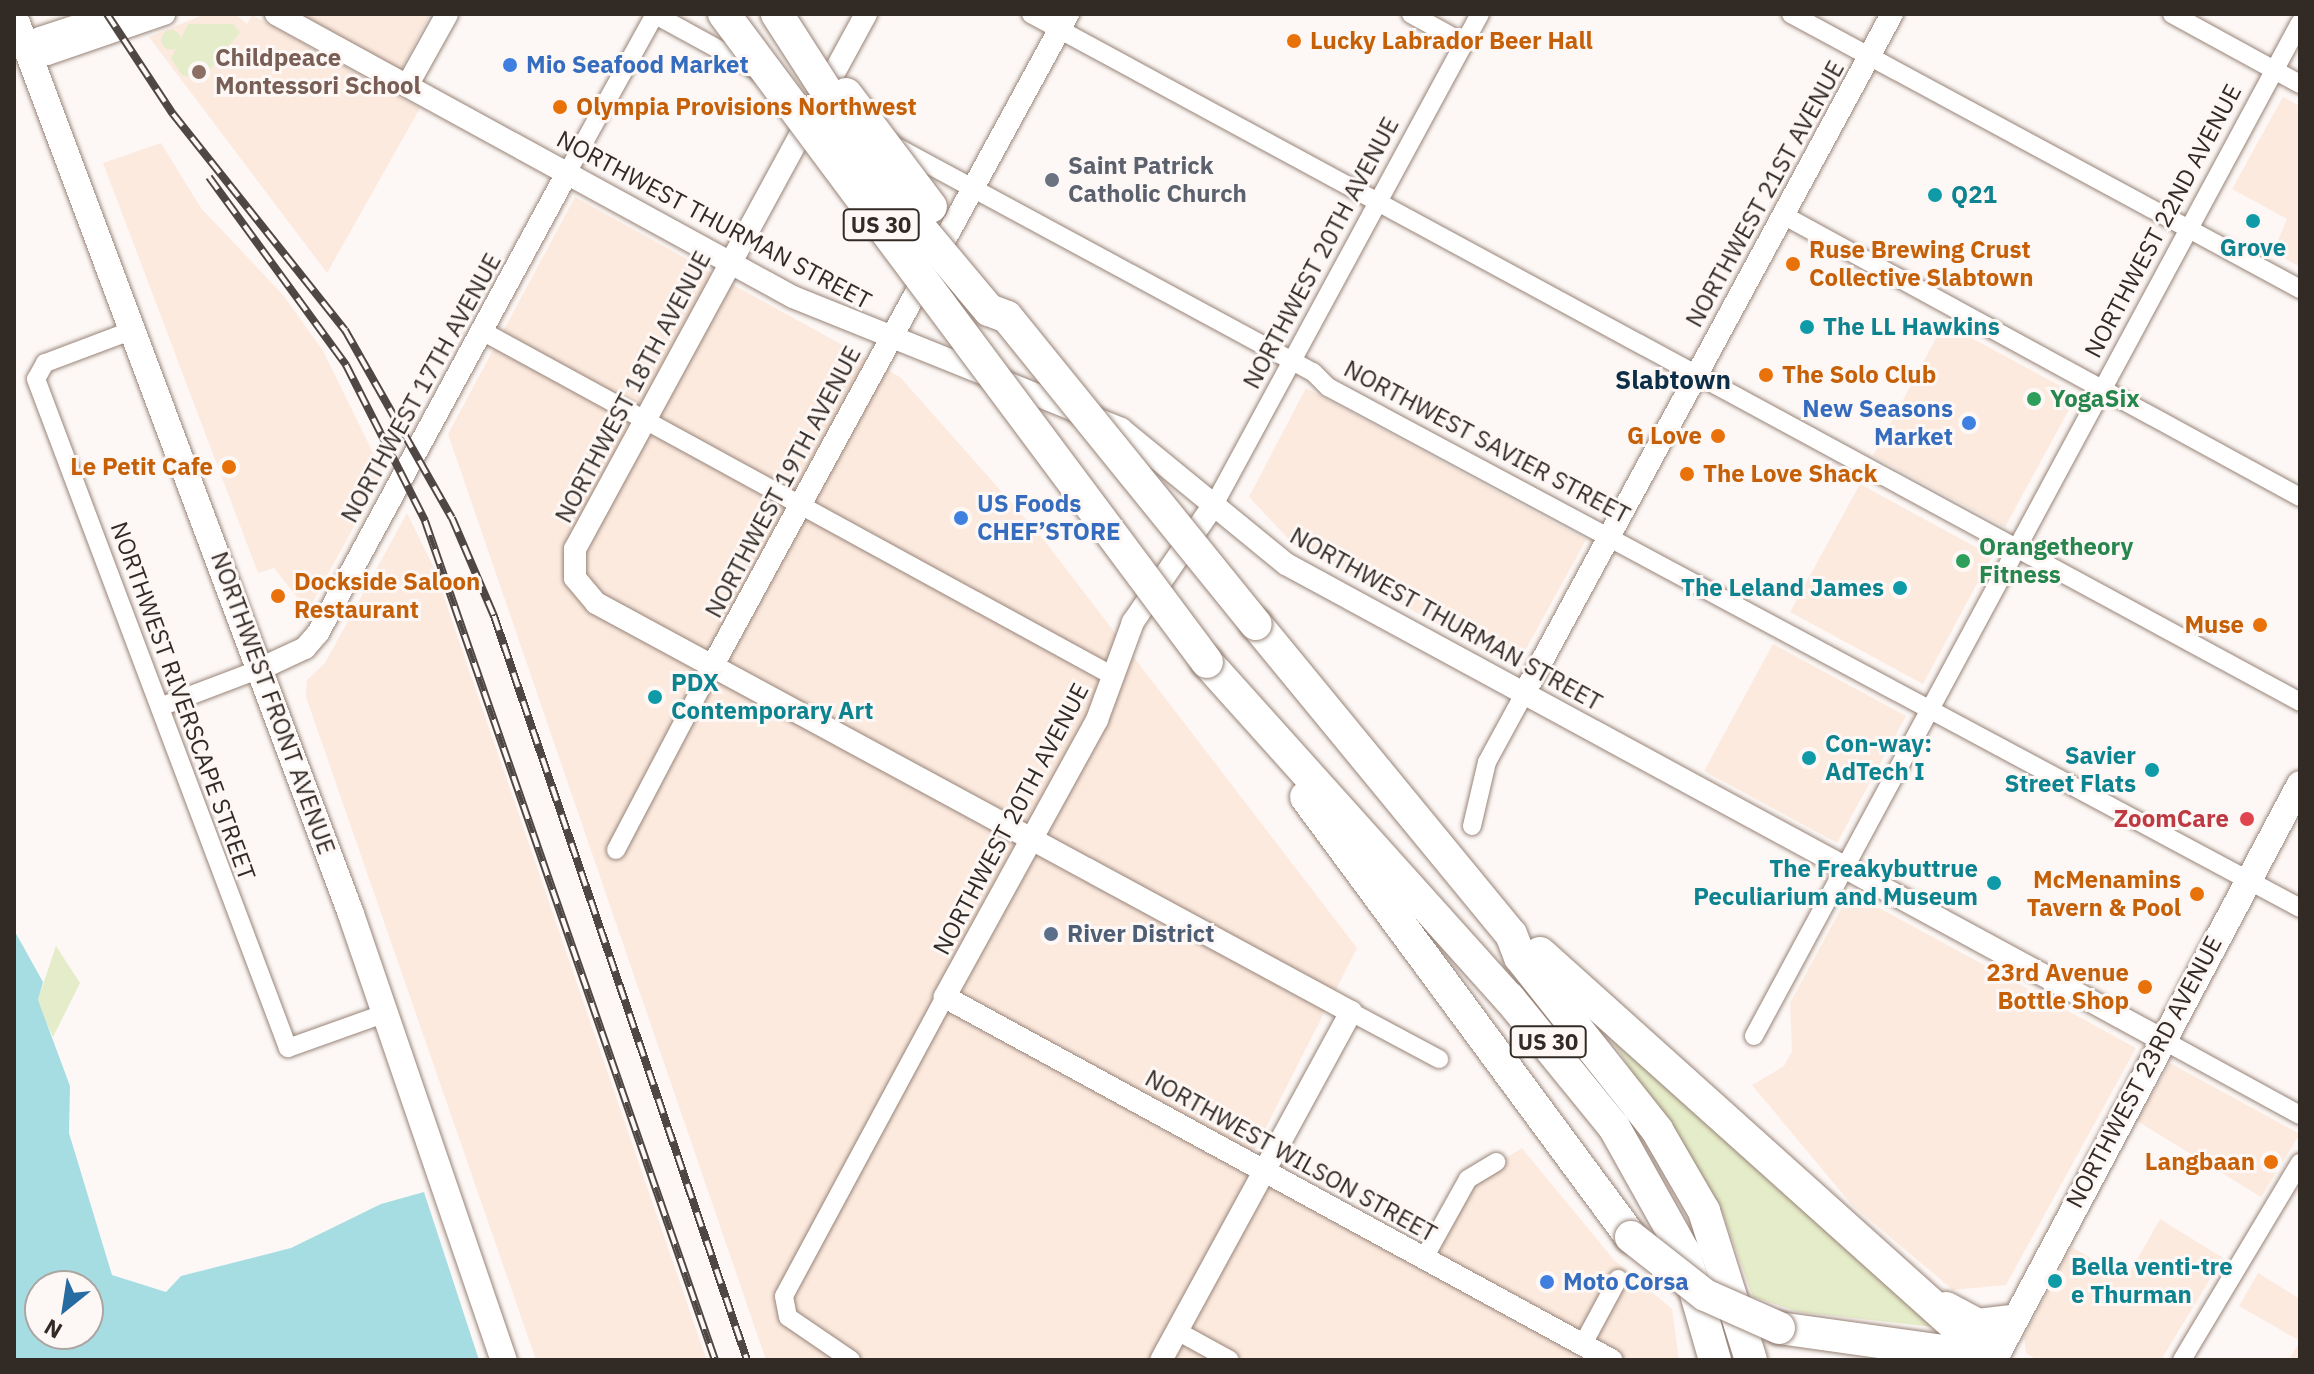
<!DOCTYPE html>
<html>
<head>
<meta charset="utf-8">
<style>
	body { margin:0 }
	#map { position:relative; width:2314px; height:1374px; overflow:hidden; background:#fdf8f6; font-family:"IBM Plex Sans",sans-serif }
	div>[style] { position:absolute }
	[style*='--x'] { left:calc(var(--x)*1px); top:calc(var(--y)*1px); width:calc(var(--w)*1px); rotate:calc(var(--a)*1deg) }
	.built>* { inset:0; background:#fceadf }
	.green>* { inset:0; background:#e5ecc9 }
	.round { border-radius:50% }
	.water>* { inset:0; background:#a5dde2 }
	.roads { filter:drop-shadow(0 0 2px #988478) drop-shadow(0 0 2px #988478) }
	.minor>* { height:18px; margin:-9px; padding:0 9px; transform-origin:9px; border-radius:9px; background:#fff }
	.tertiary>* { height:22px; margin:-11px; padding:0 11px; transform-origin:11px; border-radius:11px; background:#fff }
	.secondary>* { height:26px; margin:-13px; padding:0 13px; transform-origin:13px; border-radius:13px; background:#fff }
	.motorway>* { height:32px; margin:-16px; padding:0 16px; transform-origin:16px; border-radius:16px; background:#fff }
	.rail>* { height:8px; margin-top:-4px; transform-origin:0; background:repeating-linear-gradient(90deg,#fdf8f6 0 15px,#4f4743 0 30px); box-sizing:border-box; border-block:2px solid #4f4743 }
	.bridges { filter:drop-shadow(0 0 2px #988478) drop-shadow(0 0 2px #988478) }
	.motorway-bridge>* { height:32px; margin:-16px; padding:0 16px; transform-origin:16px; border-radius:16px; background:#fff }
	.dots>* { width:22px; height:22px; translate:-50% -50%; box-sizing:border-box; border:4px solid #fdf8f6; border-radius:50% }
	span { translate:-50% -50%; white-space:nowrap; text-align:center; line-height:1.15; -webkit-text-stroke:6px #fdf8f6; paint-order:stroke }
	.shield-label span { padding:2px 6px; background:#fdf8f6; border:2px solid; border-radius:6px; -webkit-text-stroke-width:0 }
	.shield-label { font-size:22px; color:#322a25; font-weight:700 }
	.food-label { font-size:24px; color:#c56008; font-weight:700 }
	.left { translate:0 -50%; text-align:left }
	.right { translate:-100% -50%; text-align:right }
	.education-label { font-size:24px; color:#785e54; font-weight:700 }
	.shop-label { font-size:24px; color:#366cbe; font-weight:700 }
	.worship-label { font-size:24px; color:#5b616d; font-weight:700 }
	.street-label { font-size:24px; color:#322a25 }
	.culture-label { font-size:24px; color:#0d838f; font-weight:700 }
	.leisure-label { font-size:24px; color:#27864d; font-weight:700 }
	.health-label { font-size:24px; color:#be3a42; font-weight:700 }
	.service-label { font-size:24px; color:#4e5e75; font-weight:700 }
	.neighbourhood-label { font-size:26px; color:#0d2e47; font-weight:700 }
	.frame { position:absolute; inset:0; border:16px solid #322a25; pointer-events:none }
	.north { position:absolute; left:24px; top:1270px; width:80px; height:80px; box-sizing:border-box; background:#fdf8f6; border:2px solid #aca6a2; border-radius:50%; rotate:210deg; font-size:22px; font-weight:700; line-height:32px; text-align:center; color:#322a25 }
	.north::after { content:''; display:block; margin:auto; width:28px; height:36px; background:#276ca1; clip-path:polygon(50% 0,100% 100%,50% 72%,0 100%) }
</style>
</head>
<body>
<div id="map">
	<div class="built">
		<div style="clip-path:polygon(205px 14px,235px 14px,247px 24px,252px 15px,420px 108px,327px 273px,149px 37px)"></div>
		<div style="clip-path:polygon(294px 14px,430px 14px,400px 72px)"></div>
		<div style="clip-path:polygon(2283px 97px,2300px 106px,2300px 267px,2273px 252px,2287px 219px,2232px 189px)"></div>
		<div style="clip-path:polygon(161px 143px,201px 208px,284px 296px,323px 351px,383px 473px,308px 611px,274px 568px,258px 573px,103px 163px)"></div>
		<div style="clip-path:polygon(575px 197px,900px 377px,1040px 535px,1357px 948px,1248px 1163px,1424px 1259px,1469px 1180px,1522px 1148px,1614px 1260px,1672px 1309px,1679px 1360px,766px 1360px,448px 434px)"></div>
		<div style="clip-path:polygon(1944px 323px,2077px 395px,2005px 527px,1873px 456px)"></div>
		<div style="clip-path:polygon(1306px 388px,1586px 540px,1516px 667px,1296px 547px,1249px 497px)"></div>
		<div style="clip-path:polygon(1860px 484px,1992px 556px,1923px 684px,1790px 612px)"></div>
		<div style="clip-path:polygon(407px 513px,434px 568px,706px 1358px,536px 1360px,306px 697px,307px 680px,325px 663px)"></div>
		<div style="clip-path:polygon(1773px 644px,1906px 716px,1837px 843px,1704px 771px)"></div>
		<div style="clip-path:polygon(1850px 892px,2136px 1048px,2006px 1285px,1953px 1290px,1852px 1205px,1752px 1085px,1784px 1066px,1792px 1051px,1790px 1003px)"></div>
		<div style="clip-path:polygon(2170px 1063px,2300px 1134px,2261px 1197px,2137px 1121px)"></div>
		<div style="clip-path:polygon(2160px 1219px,2223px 1258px,2161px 1360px,2037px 1360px,2026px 1353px,2024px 1336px,2072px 1247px,2126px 1279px)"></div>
		<div style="clip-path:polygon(2258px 1273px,2300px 1299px,2300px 1360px,2289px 1360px,2300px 1341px,2239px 1306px)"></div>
	</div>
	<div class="green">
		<div style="clip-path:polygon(188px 24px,233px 24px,240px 32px,201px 81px,182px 75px,171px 59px)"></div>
		<div class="round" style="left:161px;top:30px;width:20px;height:20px"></div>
		<div style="clip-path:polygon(56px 946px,80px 983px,53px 1037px,37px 1002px)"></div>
		<div style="clip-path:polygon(1612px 1041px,1803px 1205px,1942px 1328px,1799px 1312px,1753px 1297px,1720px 1206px)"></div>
	</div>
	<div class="water">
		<div style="clip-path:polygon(evenodd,14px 930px,43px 982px,38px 1000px,70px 1086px,69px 1133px,112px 1275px,166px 1292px,181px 1276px,291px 1248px,381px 1204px,424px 1192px,479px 1360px,14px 1360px,14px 930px,40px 1286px,88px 1286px,88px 1334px,40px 1334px,40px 1286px)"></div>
	</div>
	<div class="roads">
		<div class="minor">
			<div style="--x:654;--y:14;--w:121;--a:28.7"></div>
			<div style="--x:1031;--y:14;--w:1444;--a:28.46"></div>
			<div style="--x:1411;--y:14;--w:60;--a:28.7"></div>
			<div style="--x:1791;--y:14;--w:579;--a:28.38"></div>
			<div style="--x:2172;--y:14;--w:146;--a:28.7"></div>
			<div style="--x:891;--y:144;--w:480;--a:28.4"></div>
			<div style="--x:1313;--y:372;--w:21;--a:45"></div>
			<div style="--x:1328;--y:387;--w:1103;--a:28.19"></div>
			<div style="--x:567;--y:173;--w:182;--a:-61"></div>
			<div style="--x:1783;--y:215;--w:589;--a:28.61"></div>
			<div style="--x:133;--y:330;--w:94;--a:159.4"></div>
			<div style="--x:45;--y:363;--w:18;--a:119"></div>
			<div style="--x:36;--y:379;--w:715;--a:69.36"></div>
			<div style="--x:288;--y:1048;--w:104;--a:-19.7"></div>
			<div style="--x:482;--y:331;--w:721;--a:28.66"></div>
			<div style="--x:1215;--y:503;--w:556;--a:-61.55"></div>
			<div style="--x:160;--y:707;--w:107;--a:-20.8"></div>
			<div style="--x:1472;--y:826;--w:66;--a:-76.8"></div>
			<div style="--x:1487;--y:762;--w:77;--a:-61.4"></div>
			<div style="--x:616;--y:850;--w:209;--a:-62.3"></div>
			<div style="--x:1351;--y:1012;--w:100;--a:28.1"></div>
			<div style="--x:1754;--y:1036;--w:1151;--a:-61.68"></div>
			<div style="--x:2161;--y:1039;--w:158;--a:28.7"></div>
			<div style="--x:1424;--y:1258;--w:90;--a:-60.9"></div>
			<div style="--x:1468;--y:1179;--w:33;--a:-31"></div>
			<div style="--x:1177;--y:1331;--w:60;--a:28.7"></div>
			<div style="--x:1583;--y:1344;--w:74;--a:-61.7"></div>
			<div style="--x:851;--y:1360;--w:76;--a:-145.7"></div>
			<div style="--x:788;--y:1317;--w:21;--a:-101"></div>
			<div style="--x:784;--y:1296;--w:340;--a:-61.7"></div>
			<div style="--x:2182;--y:1360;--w:230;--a:-59.1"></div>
		</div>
		<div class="tertiary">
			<div style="--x:276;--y:14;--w:589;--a:28.7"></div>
			<div style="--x:793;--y:297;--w:354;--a:21.9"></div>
			<div style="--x:1121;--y:429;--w:213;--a:39.3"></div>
			<div style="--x:1286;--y:564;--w:996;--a:28.5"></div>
			<div style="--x:866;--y:14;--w:609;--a:118.54"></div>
			<div style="--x:575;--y:549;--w:29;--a:90"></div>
			<div style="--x:575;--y:578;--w:33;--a:50"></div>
			<div style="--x:596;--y:603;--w:859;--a:28.45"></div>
			<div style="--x:1351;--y:1012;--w:396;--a:118.6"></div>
			<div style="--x:27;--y:51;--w:20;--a:9"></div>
			<div style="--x:47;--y:54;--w:124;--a:-18.9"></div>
			<div style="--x:27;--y:51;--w:18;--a:-45"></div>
			<div style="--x:40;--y:38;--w:77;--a:-18.2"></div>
			<div style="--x:407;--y:86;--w:82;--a:-60.9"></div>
			<div style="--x:1215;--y:503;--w:145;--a:124.6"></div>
			<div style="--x:1133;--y:622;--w:104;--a:110.2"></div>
			<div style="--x:1097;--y:720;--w:316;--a:118.8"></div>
			<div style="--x:945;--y:997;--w:759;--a:28.59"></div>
			<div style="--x:713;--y:665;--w:742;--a:-61.4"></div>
			<div style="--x:260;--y:669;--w:50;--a:-25"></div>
			<div style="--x:305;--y:648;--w:20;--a:-49"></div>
			<div style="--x:318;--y:633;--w:523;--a:-61.57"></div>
			<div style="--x:1524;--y:694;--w:773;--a:-61.58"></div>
		</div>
		<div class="secondary">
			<div style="--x:14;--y:15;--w:960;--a:69.45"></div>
			<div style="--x:351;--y:914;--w:472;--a:71.1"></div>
			<div style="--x:1994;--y:1360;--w:652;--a:-62.02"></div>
		</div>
		<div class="motorway">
			<div style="--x:1256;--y:624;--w:401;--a:50.6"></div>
			<div style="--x:1511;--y:934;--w:25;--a:69"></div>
			<div style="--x:1520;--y:957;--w:221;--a:51.6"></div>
			<div style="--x:1657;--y:1130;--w:94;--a:59.9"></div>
			<div style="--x:1704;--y:1211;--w:156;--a:72.5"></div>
			<div style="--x:1207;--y:662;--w:452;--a:48.1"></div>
			<div style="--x:1509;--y:998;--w:166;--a:50.9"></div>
			<div style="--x:1614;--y:1127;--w:143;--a:60.8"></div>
			<div style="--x:1684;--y:1252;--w:112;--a:74"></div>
			<div style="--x:1306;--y:797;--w:547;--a:53.55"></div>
			<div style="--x:1540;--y:953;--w:606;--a:41.92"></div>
			<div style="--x:1946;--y:1308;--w:36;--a:28"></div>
			<div style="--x:1978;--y:1325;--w:32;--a:-7"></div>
			<div style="--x:1779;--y:1328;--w:208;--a:8"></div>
		</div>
	</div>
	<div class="rail">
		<div style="--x:107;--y:14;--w:120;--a:56.6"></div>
		<div style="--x:173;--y:114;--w:276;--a:51.5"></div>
		<div style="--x:345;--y:330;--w:216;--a:60.4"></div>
		<div style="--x:452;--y:518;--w:107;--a:66.8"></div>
		<div style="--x:494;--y:616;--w:786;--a:71.22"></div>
		<div style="--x:209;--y:177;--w:233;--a:53.9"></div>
		<div style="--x:346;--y:365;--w:175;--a:63.1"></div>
		<div style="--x:425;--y:521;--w:888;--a:70.93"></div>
	</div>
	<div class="bridges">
		<div class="motorway-bridge">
			<div style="--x:724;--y:14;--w:808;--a:53.3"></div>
			<div style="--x:777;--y:14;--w:133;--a:57.3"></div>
			<div style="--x:846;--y:94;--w:141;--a:53"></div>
			<div style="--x:822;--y:111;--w:260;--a:50"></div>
			<div style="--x:989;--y:310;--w:19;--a:21"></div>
			<div style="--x:1007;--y:317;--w:395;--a:51"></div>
			<div style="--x:1631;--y:1237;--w:94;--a:38.1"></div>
			<div style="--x:1705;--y:1295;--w:81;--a:24"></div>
		</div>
	</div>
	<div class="dots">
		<div style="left:1294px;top:41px;background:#e8710a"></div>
		<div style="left:510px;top:65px;background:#3f7fe0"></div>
		<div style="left:199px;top:72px;background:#8d6e63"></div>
		<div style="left:560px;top:107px;background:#e8710a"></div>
		<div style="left:1052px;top:180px;background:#6b7280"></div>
		<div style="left:1935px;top:195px;background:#0f9aa8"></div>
		<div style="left:2253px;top:221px;background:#0f9aa8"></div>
		<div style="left:1793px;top:264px;background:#e8710a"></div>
		<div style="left:1807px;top:327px;background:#0f9aa8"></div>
		<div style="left:1766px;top:375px;background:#e8710a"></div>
		<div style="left:2034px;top:399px;background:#2e9e5b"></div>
		<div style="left:1969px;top:423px;background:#3f7fe0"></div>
		<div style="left:1718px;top:436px;background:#e8710a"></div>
		<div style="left:229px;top:467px;background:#e8710a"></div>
		<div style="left:1687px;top:474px;background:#e8710a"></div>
		<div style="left:961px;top:518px;background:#3f7fe0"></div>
		<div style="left:1963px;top:561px;background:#2e9e5b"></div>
		<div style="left:1900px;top:588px;background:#0f9aa8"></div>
		<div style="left:278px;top:596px;background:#e8710a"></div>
		<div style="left:2260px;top:625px;background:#e8710a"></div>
		<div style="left:655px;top:697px;background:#0f9aa8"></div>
		<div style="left:1809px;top:758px;background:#0f9aa8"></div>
		<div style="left:2152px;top:770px;background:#0f9aa8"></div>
		<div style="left:2247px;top:819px;background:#e0444e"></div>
		<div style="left:1994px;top:883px;background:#0f9aa8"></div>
		<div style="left:2197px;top:894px;background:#e8710a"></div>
		<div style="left:1051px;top:934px;background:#5c6f8a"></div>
		<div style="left:2145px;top:987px;background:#e8710a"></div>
		<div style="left:2271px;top:1162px;background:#e8710a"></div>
		<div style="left:2055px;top:1281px;background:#0f9aa8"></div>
		<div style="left:1547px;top:1282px;background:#3f7fe0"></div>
	</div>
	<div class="shield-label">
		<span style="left:881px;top:225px">US 30</span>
		<span style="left:1548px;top:1042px">US 30</span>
	</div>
	<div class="food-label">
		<span class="left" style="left:1310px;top:41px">Lucky Labrador Beer Hall</span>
		<span class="left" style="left:576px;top:107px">Olympia Provisions Northwest</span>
		<span class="left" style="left:1809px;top:264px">Ruse Brewing Crust<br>Collective Slabtown</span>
		<span class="left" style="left:1782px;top:375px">The Solo Club</span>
		<span class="right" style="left:1702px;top:436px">G Love</span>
		<span class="right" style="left:213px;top:467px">Le Petit Cafe</span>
		<span class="left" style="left:1703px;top:474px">The Love Shack</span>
		<span class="left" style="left:294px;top:596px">Dockside Saloon<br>Restaurant</span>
		<span class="right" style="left:2244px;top:625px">Muse</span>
		<span class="right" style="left:2181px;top:894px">McMenamins<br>Tavern &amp; Pool</span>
		<span class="right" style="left:2129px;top:987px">23rd Avenue<br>Bottle Shop</span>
		<span class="right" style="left:2255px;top:1162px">Langbaan</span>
	</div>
	<div class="education-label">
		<span class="left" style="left:215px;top:72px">Childpeace<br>Montessori School</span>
	</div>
	<div class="shop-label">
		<span class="left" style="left:526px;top:65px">Mio Seafood Market</span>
		<span class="right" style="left:1953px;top:423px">New Seasons<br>Market</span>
		<span class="left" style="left:977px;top:518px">US Foods<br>CHEF’STORE</span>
		<span class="left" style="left:1563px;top:1282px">Moto Corsa</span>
	</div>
	<div class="worship-label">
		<span class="left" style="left:1068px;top:180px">Saint Patrick<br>Catholic Church</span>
	</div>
	<div class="street-label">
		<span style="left:1765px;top:194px;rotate:-61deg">NORTHWEST 21ST AVENUE</span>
		<span style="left:714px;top:220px;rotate:28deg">NORTHWEST THURMAN STREET</span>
		<span style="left:2163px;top:221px;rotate:-62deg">NORTHWEST 22ND AVENUE</span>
		<span style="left:1321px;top:253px;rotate:-62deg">NORTHWEST 20TH AVENUE</span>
		<span style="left:633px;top:387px;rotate:-62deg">NORTHWEST 18TH AVENUE</span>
		<span style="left:421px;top:388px;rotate:-61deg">NORTHWEST 17TH AVENUE</span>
		<span style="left:1487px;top:442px;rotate:28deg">NORTHWEST SAVIER STREET</span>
		<span style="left:783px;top:482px;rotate:-62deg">NORTHWEST 19TH AVENUE</span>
		<span style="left:1446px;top:619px;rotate:29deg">NORTHWEST THURMAN STREET</span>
		<span style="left:183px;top:701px;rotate:70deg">NORTHWEST RIVERSCAPE STREET</span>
		<span style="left:273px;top:703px;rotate:70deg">NORTHWEST FRONT AVENUE</span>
		<span style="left:1011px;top:819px;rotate:-62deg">NORTHWEST 20TH AVENUE</span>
		<span style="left:2144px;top:1072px;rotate:-62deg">NORTHWEST 23RD AVENUE</span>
		<span style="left:1291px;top:1156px;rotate:29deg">NORTHWEST WILSON STREET</span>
	</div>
	<div class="culture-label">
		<span class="left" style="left:1951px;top:195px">Q21</span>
		<span style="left:2253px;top:248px">Grove</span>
		<span class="left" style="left:1823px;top:327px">The LL Hawkins</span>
		<span class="right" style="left:1884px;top:588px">The Leland James</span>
		<span class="left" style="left:671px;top:697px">PDX<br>Contemporary Art</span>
		<span class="left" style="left:1825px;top:758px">Con-way:<br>AdTech I</span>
		<span class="right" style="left:2136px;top:770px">Savier<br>Street Flats</span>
		<span class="right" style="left:1978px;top:883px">The Freakybuttrue<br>Peculiarium and Museum</span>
		<span class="left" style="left:2071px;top:1281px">Bella venti-tre<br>e Thurman</span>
	</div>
	<div class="leisure-label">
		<span class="left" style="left:2050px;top:399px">YogaSix</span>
		<span class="left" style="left:1979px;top:561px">Orangetheory<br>Fitness</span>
	</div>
	<div class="health-label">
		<span class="right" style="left:2229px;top:819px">ZoomCare</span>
	</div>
	<div class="service-label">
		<span class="left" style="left:1067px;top:934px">River District</span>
	</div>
	<div class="neighbourhood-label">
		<span style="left:1673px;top:380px">Slabtown</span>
	</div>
	<div class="frame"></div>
	<div class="north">N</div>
</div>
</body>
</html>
